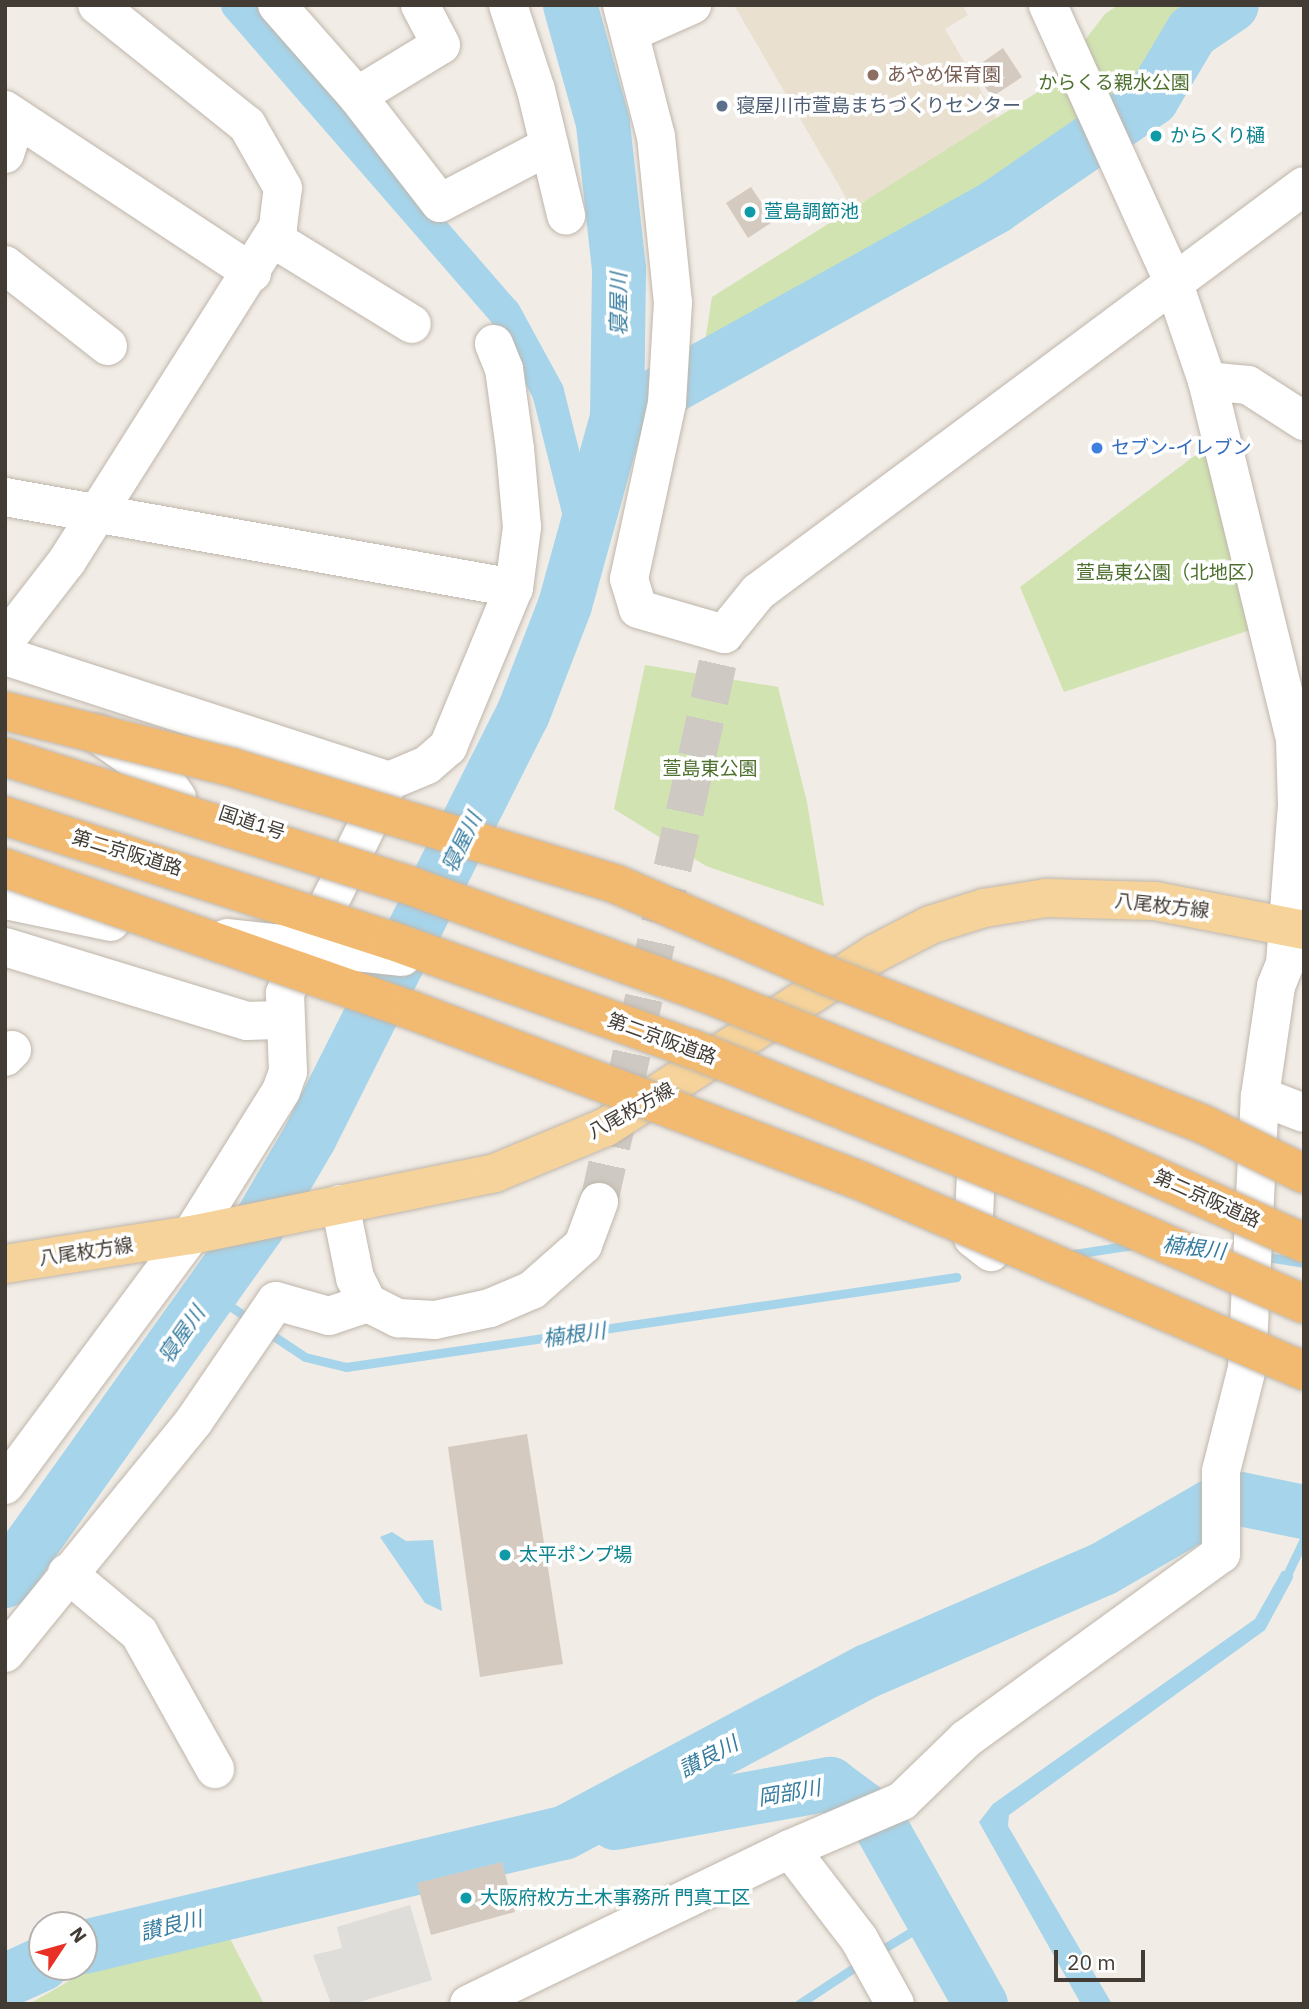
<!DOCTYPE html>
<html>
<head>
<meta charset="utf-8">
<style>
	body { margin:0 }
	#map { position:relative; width:1309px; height:2009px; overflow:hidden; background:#f1ece5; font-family:"IBM Plex Sans","Noto Sans JP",sans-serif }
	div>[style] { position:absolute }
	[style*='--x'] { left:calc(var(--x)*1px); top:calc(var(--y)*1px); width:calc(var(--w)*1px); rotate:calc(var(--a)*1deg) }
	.education>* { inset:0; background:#e9e0d0 }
	.green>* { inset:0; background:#d1e3b1 }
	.parking>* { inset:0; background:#dfddda }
	.water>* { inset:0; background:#a6d4ea }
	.stream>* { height:9px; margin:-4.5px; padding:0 4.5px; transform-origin:4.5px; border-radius:4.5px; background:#a6d4ea }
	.canal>* { height:32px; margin:-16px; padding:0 16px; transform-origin:16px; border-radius:16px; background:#a6d4ea }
	.river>* { height:54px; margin:-27px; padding:0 27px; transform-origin:27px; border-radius:27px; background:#a6d4ea }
	.building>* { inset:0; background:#d5cabf }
	.minor-tunnel>* { height:38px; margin-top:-19px; transform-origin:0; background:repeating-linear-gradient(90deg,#cec9c2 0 38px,transparent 0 57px) }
	.roads { filter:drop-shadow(0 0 2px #bfb6ac) drop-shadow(0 0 2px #bfb6ac) }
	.minor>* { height:38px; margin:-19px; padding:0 19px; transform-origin:19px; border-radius:19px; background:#fff }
	.major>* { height:38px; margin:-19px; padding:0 19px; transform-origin:19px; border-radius:19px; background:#f6d39a }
	.bridges { filter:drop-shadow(0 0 2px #bfb6ac) drop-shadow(0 0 2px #bfb6ac) }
	.minor-bridge>* { height:38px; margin:-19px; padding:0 19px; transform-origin:19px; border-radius:19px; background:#fff }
	.highway-bridge>* { height:38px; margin:-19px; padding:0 19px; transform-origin:19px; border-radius:19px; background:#f2ba70 }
	.dots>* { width:19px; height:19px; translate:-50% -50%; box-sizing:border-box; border:4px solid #fff; border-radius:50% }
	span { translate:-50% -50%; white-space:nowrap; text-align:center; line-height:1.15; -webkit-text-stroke:7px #fff; paint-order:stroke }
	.education-label { font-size:19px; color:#785e54 }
	.left { translate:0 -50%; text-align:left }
	.park-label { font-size:19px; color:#4d702e }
	.service-label { font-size:19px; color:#4e5e75 }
	.culture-label { font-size:19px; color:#0d838f }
	.shop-label { font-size:19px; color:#366cbe }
	.street-label { font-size:19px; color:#433c35 }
	.water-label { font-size:21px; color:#367c9f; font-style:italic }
	.frame { position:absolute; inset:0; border:7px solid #433c35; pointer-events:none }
	.north { position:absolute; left:28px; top:1911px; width:70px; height:70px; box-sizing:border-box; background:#fff; border:2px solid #b4b1ae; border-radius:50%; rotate:54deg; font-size:19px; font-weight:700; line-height:28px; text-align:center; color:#433c35 }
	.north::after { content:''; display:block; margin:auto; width:24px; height:32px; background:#e83025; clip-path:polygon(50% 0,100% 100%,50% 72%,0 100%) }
	.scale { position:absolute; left:1054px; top:1950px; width:91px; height:32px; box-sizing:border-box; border:4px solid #433c35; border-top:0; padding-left:9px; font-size:21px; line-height:24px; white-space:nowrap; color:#433c35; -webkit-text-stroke:5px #fff; paint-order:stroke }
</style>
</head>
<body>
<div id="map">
	<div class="education">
		<div style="clip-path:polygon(734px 5px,962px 5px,968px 15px,945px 29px,999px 122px,852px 208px)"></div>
	</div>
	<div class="green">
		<div style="clip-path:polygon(1118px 5px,1245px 5px,1186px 52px,1150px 120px,698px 386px,712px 297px,1052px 83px,1105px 14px)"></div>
		<div style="clip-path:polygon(1221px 436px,1268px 624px,1064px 692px,1020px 587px)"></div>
		<div style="clip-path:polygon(645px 665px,778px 687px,807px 802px,824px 906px,706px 866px,614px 809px)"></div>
		<div style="clip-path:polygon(226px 1931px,264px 2004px,29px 2004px,97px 1965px)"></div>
	</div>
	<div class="parking">
		<div style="clip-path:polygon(410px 1905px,432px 1980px,353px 2004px,331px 2004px,313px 1955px,342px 1948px,337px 1927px)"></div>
	</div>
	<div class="water">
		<div style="clip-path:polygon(392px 1532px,406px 1541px,433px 1540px,442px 1611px,425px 1603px,380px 1537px)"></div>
		<div style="clip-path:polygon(1282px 1571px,1293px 1571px,1293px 1578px,1265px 1630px,1009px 1815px,1008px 1826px,1112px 2004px,1081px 2004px,979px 1822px,993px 1804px,1255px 1619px)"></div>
	</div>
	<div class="stream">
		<div style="--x:1067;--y:1255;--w:67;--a:-8.6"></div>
		<div style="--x:1261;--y:1256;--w:44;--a:9.2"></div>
		<div style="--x:211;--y:1293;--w:50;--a:34.3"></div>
		<div style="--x:266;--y:1331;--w:47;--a:33.7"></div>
		<div style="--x:305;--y:1357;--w:42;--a:13.7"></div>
		<div style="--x:346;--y:1367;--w:617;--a:-8.39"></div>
		<div style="--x:1284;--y:1581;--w:47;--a:-64.5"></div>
		<div style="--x:876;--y:1953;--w:64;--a:-31"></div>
		<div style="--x:799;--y:2004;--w:74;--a:-33.5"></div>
	</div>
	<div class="canal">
		<div style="--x:237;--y:5;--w:408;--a:49"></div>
		<div style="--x:505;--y:313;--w:90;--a:61.4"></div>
		<div style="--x:548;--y:392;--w:147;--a:75.9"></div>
	</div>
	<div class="river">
		<div style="--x:622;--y:414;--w:427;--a:-29"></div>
		<div style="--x:995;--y:207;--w:191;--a:-34.5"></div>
		<div style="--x:1152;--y:99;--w:78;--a:-59.2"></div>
		<div style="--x:1192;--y:32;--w:48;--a:-34"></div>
		<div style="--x:5;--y:1581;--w:436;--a:-54.5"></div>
		<div style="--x:258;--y:1226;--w:103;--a:-59.7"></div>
		<div style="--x:310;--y:1137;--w:474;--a:-63.3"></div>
		<div style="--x:523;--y:714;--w:117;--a:-68.9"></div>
		<div style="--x:565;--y:605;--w:195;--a:-74.5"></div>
		<div style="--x:617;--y:417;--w:148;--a:-89.2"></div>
		<div style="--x:619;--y:269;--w:147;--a:-96.3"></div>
		<div style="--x:603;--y:123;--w:123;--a:-105.6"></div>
		<div style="--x:615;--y:1823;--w:219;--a:-10.3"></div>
		<div style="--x:830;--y:1784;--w:57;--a:36.5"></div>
		<div style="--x:876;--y:1818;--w:214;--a:60.6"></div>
		<div style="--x:84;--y:1947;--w:493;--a:-13.4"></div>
		<div style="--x:564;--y:1833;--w:344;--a:-28.1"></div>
		<div style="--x:868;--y:1671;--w:256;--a:-23.5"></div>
		<div style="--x:1103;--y:1569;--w:124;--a:-30.1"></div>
		<div style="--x:1210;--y:1507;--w:31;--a:-15"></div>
		<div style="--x:1240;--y:1499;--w:65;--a:11.5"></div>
		<div style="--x:5;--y:1981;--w:41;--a:-24.7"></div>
	</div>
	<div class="building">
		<div style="clip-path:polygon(1003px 48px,1022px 77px,992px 97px,973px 69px)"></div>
		<div style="clip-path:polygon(751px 187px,774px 221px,748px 238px,726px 203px)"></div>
		<div style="clip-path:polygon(527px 1434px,563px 1664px,480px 1677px,448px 1447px)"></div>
		<div style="clip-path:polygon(502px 1862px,515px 1912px,431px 1935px,417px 1883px)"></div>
	</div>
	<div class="minor-tunnel">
		<div style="--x:599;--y:1202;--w:582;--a:-77.59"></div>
	</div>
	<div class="roads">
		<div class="minor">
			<div style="--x:277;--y:5;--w:121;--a:48.7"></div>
			<div style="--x:357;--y:96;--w:98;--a:-31.3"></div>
			<div style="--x:441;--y:45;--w:45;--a:-117.7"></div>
			<div style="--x:508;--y:5;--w:89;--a:71.8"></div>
			<div style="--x:536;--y:90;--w:129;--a:76.5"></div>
			<div style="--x:622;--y:5;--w:135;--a:75.5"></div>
			<div style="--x:656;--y:136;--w:167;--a:84.2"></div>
			<div style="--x:673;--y:302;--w:101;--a:93.4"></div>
			<div style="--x:667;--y:403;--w:180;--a:102.2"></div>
			<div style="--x:629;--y:579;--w:31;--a:73"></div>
			<div style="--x:638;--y:609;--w:90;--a:16.2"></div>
			<div style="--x:724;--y:634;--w:54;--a:-51"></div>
			<div style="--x:758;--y:592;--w:680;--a:-36.63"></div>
			<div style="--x:631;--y:32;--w:67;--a:-23.9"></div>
			<div style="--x:357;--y:96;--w:135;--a:52.2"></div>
			<div style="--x:440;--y:203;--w:123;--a:-27.6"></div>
			<div style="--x:5;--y:110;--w:296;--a:33.4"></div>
			<div style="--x:5;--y:154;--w:36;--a:-72"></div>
			<div style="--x:272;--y:238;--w:164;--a:31.6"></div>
			<div style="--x:5;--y:265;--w:131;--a:38.2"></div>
			<div style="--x:1207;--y:381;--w:41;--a:5.6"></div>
			<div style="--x:1248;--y:385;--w:67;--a:32.7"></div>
			<div style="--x:5;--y:497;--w:517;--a:10.14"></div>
			<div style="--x:5;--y:641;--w:101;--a:-52.2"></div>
			<div style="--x:67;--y:561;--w:395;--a:-57.7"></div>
			<div style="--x:278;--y:227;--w:39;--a:-83"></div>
			<div style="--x:283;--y:188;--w:73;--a:-119.7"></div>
			<div style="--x:247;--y:125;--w:192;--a:-141.3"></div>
			<div style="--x:5;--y:656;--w:404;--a:18"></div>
			<div style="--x:389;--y:781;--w:41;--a:-22.8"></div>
			<div style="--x:427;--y:765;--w:28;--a:-41"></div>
			<div style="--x:448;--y:747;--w:172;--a:-67.5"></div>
			<div style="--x:514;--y:588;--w:62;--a:-82.5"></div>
			<div style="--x:522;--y:527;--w:78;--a:-95.1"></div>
			<div style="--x:515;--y:449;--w:81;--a:-97.8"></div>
			<div style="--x:504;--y:369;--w:27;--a:-112"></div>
			<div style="--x:98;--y:734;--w:85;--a:35.4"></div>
			<div style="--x:167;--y:783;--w:18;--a:56"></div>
			<div style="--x:5;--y:900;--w:108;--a:11.7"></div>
			<div style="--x:5;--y:947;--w:253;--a:17"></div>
			<div style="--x:247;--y:1021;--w:37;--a:-2"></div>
			<div style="--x:5;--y:1057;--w:10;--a:-45"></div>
			<div style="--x:1260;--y:1096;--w:47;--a:21.1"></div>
			<div style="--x:976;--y:1173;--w:65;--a:92.6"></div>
			<div style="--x:973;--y:1238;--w:23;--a:38"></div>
			<div style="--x:340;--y:1204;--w:76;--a:78.5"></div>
			<div style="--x:355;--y:1278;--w:28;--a:63"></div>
			<div style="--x:368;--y:1303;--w:34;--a:27"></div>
			<div style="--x:398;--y:1318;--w:37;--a:3"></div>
			<div style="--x:435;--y:1320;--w:56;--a:-12.3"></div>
			<div style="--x:490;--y:1308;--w:46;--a:-23.2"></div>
			<div style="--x:532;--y:1290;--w:68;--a:-41.4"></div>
			<div style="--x:583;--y:1245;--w:46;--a:-69.6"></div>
			<div style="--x:5;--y:1485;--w:312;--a:-53.4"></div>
			<div style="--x:191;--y:1235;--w:170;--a:-58"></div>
			<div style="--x:281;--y:1091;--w:20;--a:-70"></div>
			<div style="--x:288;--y:1072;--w:79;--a:-92.2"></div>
			<div style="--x:285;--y:993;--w:236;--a:-63.9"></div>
			<div style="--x:67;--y:1573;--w:94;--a:39.8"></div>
			<div style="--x:139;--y:1633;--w:156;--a:60.8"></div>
			<div style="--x:5;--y:1653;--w:299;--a:-50.8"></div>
			<div style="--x:194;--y:1421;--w:145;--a:-55.7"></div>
			<div style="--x:276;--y:1301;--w:55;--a:15.8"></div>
			<div style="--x:329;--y:1316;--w:41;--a:-18.4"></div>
			<div style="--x:790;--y:1849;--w:113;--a:52.5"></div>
			<div style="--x:859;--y:1939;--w:74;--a:61"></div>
			<div style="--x:469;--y:2004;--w:356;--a:-25.8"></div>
			<div style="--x:790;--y:1849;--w:122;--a:-23.2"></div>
			<div style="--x:902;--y:1801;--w:89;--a:-44.1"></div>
			<div style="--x:966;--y:1739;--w:315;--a:-36"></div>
			<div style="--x:1221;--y:1554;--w:83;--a:-90"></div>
			<div style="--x:1221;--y:1471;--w:106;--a:-75.8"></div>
			<div style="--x:1247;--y:1368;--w:272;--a:-87.3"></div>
			<div style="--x:1260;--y:1096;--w:111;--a:-81.7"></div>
			<div style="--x:1276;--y:986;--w:24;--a:-68"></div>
			<div style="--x:1285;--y:964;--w:158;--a:-85.7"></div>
			<div style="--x:1297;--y:806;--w:67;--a:-91.7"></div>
			<div style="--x:1295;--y:739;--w:369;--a:-103.8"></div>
			<div style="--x:1207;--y:381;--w:106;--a:-108.8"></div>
			<div style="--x:1173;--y:281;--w:303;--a:-114.4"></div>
		</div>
		<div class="major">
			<div style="--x:5;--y:1264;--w:188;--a:-8.9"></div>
			<div style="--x:191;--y:1235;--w:310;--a:-11.5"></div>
			<div style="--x:495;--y:1173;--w:120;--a:-22.5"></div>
			<div style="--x:606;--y:1127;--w:319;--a:-32.8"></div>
			<div style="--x:874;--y:954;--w:63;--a:-27.4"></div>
			<div style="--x:930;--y:925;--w:57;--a:-17.5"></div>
			<div style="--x:984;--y:908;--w:63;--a:-9.2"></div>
			<div style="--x:1046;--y:898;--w:109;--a:1.6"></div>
			<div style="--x:1155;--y:901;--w:152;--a:11"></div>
		</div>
	</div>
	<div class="bridges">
		<div class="minor-bridge">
			<div style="--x:227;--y:938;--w:176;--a:6.2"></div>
		</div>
		<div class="highway-bridge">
			<div style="--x:5;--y:711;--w:233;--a:13.9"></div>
			<div style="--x:231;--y:767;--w:402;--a:16.9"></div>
			<div style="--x:616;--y:884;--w:229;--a:23.4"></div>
			<div style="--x:826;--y:975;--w:408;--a:21.6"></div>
			<div style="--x:1205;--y:1125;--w:110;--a:26.3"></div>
			<div style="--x:5;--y:757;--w:426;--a:17.6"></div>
			<div style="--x:411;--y:886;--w:327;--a:20"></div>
			<div style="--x:718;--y:998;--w:415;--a:21.9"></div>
			<div style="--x:1103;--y:1153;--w:220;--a:24.1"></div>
			<div style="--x:5;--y:816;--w:404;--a:17.9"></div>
			<div style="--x:390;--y:940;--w:322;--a:19.8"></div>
			<div style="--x:693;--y:1049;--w:420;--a:22.1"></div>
			<div style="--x:1082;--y:1207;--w:242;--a:23.6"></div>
			<div style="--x:5;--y:868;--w:430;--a:19.3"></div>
			<div style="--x:411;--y:1010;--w:481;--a:20.8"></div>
			<div style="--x:861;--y:1181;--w:482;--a:23.2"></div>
		</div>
	</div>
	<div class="dots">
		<div style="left:873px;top:75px;background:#8d6e63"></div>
		<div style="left:722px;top:106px;background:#5c6f8a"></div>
		<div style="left:1156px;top:136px;background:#0f9aa8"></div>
		<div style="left:750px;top:212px;background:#0f9aa8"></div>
		<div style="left:1097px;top:448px;background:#3f7fe0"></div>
		<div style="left:505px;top:1555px;background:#0f9aa8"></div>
		<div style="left:466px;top:1898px;background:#0f9aa8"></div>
	</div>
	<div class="education-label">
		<span class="left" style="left:887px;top:75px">あやめ保育園</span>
	</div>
	<div class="park-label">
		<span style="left:1114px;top:83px">からくる親水公園</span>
		<span style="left:1171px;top:573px">萱島東公園（北地区）</span>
		<span style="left:710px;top:769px">萱島東公園</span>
	</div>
	<div class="service-label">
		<span class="left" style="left:736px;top:106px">寝屋川市萱島まちづくりセンター</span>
	</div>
	<div class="culture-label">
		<span class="left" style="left:1170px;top:136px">からくり樋</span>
		<span class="left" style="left:764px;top:212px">萱島調節池</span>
		<span class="left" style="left:519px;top:1555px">太平ポンプ場</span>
		<span class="left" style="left:480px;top:1898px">大阪府枚方土木事務所 門真工区</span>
	</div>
	<div class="shop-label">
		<span class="left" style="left:1111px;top:448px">セブン-イレブン</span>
	</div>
	<div class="street-label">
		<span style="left:252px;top:823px;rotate:18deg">国道1号</span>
		<span style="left:127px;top:853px;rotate:17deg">第二京阪道路</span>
		<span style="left:1162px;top:906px;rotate:6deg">八尾枚方線</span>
		<span style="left:662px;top:1039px;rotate:20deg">第二京阪道路</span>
		<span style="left:631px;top:1111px;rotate:-29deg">八尾枚方線</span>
		<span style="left:1207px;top:1199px;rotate:24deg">第二京阪道路</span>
		<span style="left:86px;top:1252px;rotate:-9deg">八尾枚方線</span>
	</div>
	<div class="water-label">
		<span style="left:618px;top:304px;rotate:-90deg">寝屋川</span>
		<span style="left:461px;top:842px;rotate:-64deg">寝屋川</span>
		<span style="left:1194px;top:1247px;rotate:7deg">楠根川</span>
		<span style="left:181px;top:1334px;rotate:-55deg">寝屋川</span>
		<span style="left:574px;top:1334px;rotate:-8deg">楠根川</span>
		<span style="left:708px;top:1756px;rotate:-28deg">讃良川</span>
		<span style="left:789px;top:1792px;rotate:-10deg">岡部川</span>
		<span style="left:171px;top:1925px;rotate:-14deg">讃良川</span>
	</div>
	<div class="frame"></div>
	<div class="north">N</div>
	<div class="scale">20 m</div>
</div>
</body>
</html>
